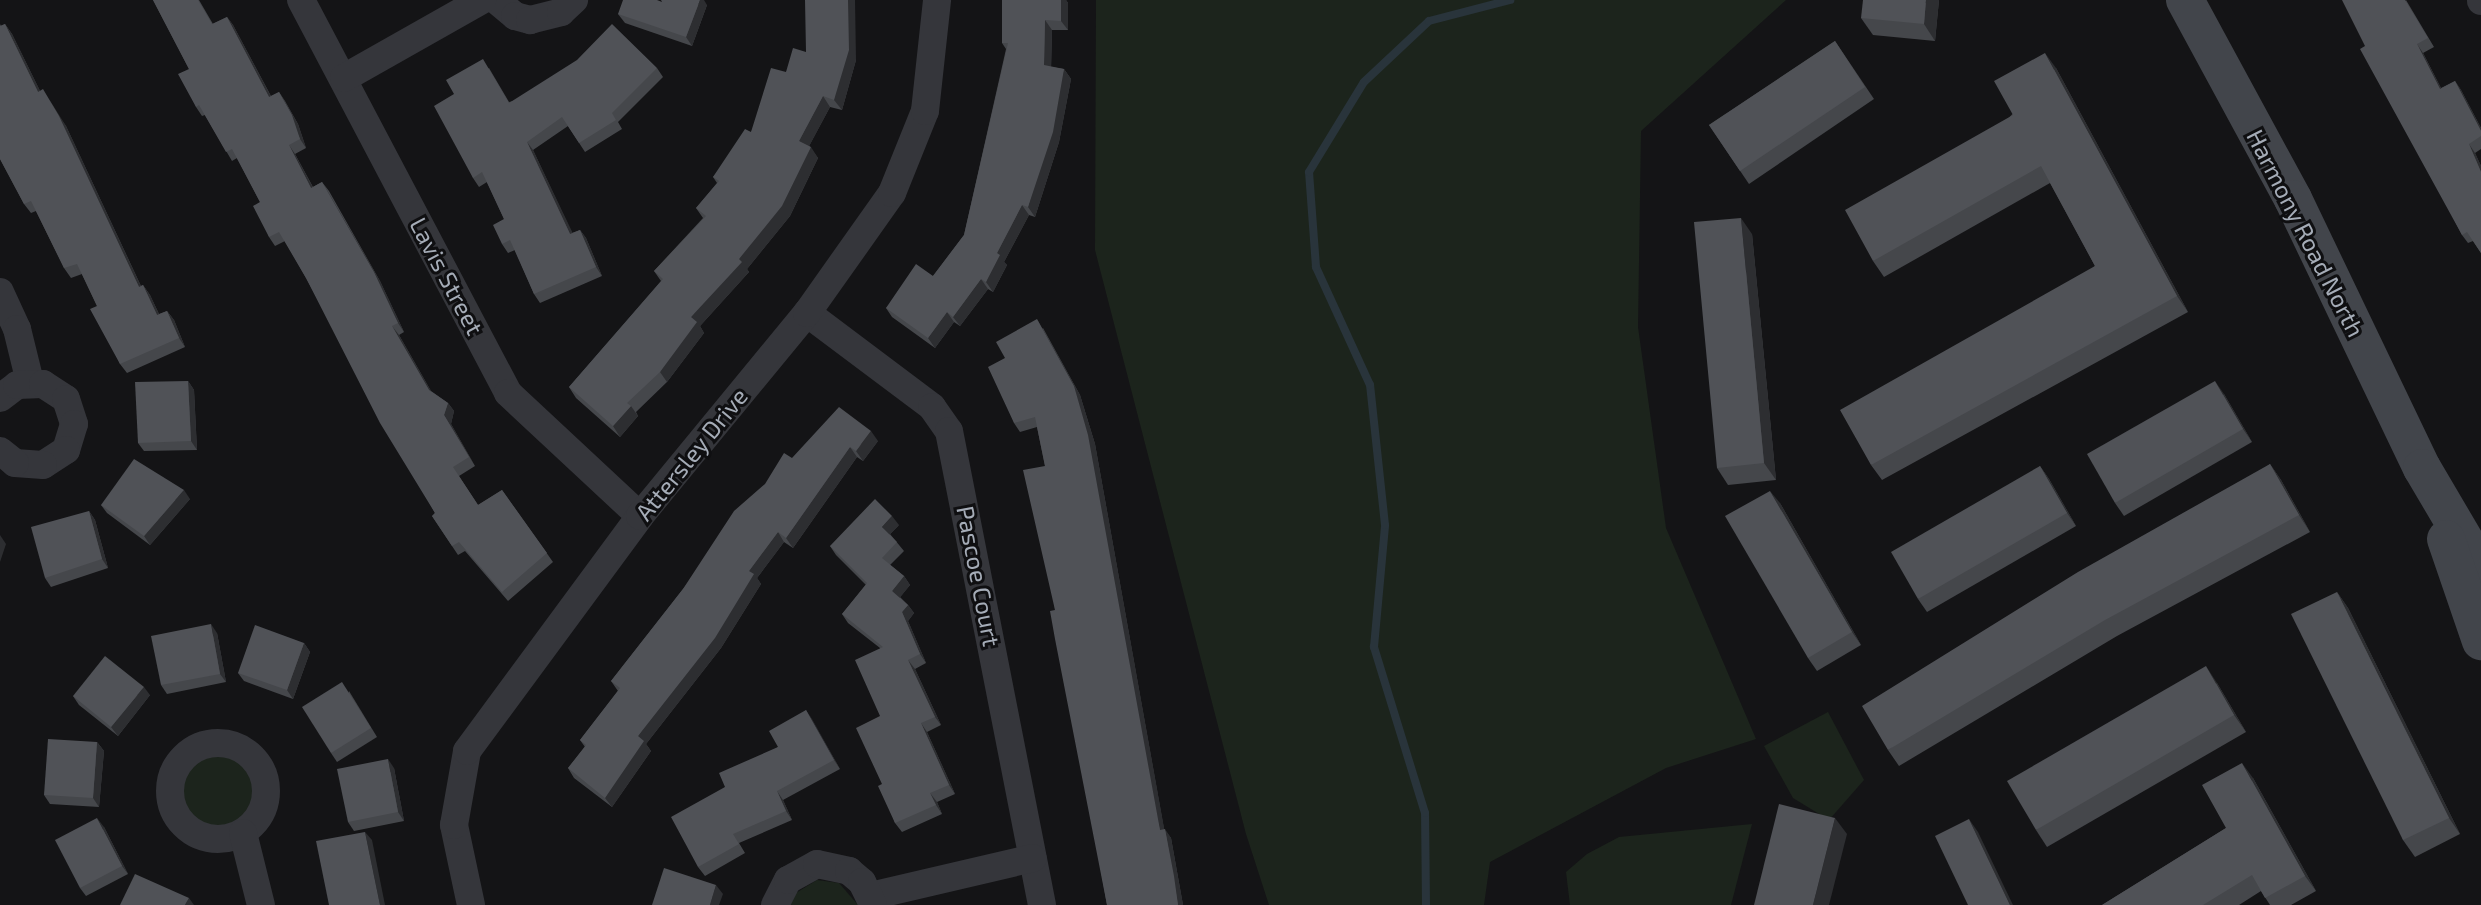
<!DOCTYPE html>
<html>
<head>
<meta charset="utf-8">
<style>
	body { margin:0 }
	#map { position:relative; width:2481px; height:905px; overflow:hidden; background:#141416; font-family:"Exo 2",sans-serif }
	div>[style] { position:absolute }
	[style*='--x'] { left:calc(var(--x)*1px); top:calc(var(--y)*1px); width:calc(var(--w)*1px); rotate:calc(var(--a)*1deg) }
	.green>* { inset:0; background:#1c241c }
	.round { border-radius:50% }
	.stream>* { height:8px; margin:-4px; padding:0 4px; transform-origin:4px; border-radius:4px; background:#29343b }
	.street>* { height:28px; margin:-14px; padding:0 14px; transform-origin:14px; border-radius:14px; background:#35363b }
	.street>.ring { margin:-14px; padding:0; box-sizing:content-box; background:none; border:28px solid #35363b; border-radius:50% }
	.secondary>* { height:38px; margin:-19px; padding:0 19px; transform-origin:19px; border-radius:19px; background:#42454b }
	.wall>* { inset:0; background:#45474b }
	.shaded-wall>* { inset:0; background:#2d2e31 }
	.building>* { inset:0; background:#505257 }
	span { translate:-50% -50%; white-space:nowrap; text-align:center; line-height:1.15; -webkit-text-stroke:6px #0f0f11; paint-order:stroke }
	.street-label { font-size:24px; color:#a5acb7 }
</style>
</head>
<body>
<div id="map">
	<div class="green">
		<div style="clip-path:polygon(1096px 0,1786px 0,1641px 131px,1638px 327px,1666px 528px,1756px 739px,1666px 768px,1490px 862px,1484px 905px,1269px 905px,1246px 834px,1095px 250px)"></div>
		<div style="clip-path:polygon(1828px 712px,1864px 780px,1829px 820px,1793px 798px,1764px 746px)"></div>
		<div class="round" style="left:182px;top:755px;width:72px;height:72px"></div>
		<div style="clip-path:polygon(1752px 824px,1731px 905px,1570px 905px,1566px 872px,1587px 854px,1619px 837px)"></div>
		<div style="clip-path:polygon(817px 880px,839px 883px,858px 905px,790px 905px,796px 893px)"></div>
	</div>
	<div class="stream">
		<div style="--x:1426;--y:905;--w:92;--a:-90.6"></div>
		<div style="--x:1425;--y:813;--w:174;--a:-107.1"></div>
		<div style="--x:1374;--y:647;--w:122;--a:-84.8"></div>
		<div style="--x:1385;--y:525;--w:141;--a:-96.1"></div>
		<div style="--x:1370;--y:385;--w:130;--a:-114.6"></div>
		<div style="--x:1316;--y:267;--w:95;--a:-94.2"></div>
		<div style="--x:1309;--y:172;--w:105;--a:-58.6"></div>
		<div style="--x:1364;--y:82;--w:89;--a:-43.2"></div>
		<div style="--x:1429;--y:21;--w:84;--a:-14.5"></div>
	</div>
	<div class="street">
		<div style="--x:301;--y:0;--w:444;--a:62.2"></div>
		<div style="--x:508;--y:393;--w:180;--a:43"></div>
		<div style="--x:496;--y:0;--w:25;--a:40"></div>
		<div style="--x:515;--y:16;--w:16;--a:15"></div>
		<div style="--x:530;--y:20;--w:32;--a:-14"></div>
		<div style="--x:561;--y:12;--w:18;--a:-43"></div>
		<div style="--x:2481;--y:0;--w:1;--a:90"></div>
		<div style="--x:344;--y:78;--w:159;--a:-29.5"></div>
		<div style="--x:0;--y:292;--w:41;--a:65.3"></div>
		<div style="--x:17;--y:329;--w:55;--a:76.2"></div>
		<div style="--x:807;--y:313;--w:156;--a:36.9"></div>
		<div style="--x:932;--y:407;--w:29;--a:55"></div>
		<div style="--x:949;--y:431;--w:483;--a:78.9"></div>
		<div style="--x:0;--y:398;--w:21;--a:-37"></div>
		<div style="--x:17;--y:385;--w:26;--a:-2"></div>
		<div style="--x:43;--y:384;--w:27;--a:33"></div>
		<div style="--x:66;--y:399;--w:26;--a:72"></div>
		<div style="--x:74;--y:424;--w:27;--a:107"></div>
		<div style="--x:66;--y:450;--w:27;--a:147"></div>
		<div style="--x:43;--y:465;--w:28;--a:-176"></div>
		<div style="--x:15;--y:463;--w:19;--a:-141"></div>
		<div class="ring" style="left:170px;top:743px;width:68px;height:68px"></div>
		<div style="--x:243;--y:833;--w:74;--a:76"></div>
		<div style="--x:871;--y:896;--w:166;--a:-13.2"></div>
		<div style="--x:471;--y:905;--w:82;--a:-102"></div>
		<div style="--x:454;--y:825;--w:75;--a:-80"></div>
		<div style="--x:467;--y:751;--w:292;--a:-53.6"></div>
		<div style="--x:640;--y:516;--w:263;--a:-50.6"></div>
		<div style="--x:807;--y:313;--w:147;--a:-54.7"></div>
		<div style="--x:892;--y:193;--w:88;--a:-68.1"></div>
		<div style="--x:925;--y:111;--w:112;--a:-83.8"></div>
		<div style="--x:775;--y:905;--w:28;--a:-63"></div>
		<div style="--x:788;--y:880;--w:33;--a:-29"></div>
		<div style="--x:817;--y:864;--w:33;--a:12"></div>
		<div style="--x:849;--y:871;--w:17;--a:40"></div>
		<div style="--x:862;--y:882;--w:25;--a:64"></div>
	</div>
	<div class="secondary">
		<div style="--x:2185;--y:0;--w:226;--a:61.5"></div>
		<div style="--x:2293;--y:199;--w:298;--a:64.4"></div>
		<div style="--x:2422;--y:468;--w:116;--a:59.5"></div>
		<div style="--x:2446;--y:539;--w:108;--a:71.1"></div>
	</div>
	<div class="wall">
		<div style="clip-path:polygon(153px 0,199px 0,213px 24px,227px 17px,233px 25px,271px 96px,279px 92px,285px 101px,298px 124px,306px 148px,295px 154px,313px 187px,322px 182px,329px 191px,380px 281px,404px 332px,399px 335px,431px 391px,448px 403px,454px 411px,451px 424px,475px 466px,459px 476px,478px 505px,502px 490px,553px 562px,508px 601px,465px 551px,458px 555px,432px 516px,435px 513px,306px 278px,285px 241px,275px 246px,269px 237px,260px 202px,237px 158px,232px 161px,205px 115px,202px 116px,196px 107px,189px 69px)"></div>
		<div style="clip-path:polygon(1002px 0,1066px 0,1068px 3px,1068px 30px,1052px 30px,1051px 67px,1064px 69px,1071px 79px,1059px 142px,1035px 217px,1029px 215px,1004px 262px,1007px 265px,993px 292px,988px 289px,960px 326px,954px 322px,935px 348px,892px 317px,886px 308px,933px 276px,964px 235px,1006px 49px,1002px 43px)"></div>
		<div style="clip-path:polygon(1939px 0,1935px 41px,1873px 35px,1861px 18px)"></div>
		<div style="clip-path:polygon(2406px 0,2434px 47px,2423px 53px,2441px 88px,2455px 81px,2461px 90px,2481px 128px,2481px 149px,2475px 153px,2481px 166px,2481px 253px,2473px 241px,2468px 243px,2462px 235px,2365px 46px)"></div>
		<div style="clip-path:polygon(662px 2px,707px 5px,692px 46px,625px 23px,618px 14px)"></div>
		<div style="clip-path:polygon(0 24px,1px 26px,5px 24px,12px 34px,40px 91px,66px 126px,141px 286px,143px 285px,150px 295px,159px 314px,167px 311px,174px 320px,185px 347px,127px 373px,120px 364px,97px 306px,82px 274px,71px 278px,64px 268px,36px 211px,31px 213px,24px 204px,0 159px)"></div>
		<div style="clip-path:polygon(1835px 41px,1874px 99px,1749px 184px,1709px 125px)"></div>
		<div style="clip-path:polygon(806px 52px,856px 60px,842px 110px,830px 107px,809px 146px,818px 158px,790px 216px,747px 269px,749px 272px,700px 326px,704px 333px,667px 382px,636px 412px,638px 416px,620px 437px,576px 398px,569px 387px,661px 281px,654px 271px,703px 218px,696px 208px,717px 183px,713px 177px,751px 132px,786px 72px)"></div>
		<div style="clip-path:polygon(489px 68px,509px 102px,657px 68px,663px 77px,618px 122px,622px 129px,585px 152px,568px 126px,533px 150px,572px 233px,580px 230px,586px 238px,602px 276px,540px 303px,534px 294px,515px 250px,508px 253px,502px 244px,504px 219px,487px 182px,479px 187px,473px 178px,454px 94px)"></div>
		<div style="clip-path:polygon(2056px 68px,2188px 312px,1882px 480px,1871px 465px,2095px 266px,2050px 183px,1884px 277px,1873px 261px)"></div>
		<div style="clip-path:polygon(1752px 234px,1776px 480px,1728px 485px,1717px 468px)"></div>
		<div style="clip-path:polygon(1043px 328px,1080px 395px,1095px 444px,1164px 829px,1171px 838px,1183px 905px,1107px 905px,1055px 610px,1045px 466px,1037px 427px,1020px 432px,1014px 423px,1005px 358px)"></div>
		<div style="clip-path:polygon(188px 381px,194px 390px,197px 450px,144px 451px,138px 443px)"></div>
		<div style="clip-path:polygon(2224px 394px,2252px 442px,2124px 516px,2115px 503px)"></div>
		<div style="clip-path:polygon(878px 441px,863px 461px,857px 457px,793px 548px,784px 542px,757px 578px,761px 584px,721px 648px,646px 744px,651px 751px,612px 807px,574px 778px,568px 768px,585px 747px,580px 740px,618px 691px,611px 681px,683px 589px,792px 458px)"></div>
		<div style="clip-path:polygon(2270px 464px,2281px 480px,2310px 532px,2117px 636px,1899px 766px,1888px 750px)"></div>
		<div style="clip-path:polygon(2040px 466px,2049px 479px,2076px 526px,1927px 612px,1918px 599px)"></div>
		<div style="clip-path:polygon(190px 499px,150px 545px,107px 513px,101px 505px)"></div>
		<div style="clip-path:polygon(1780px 503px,1861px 645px,1817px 671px,1808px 658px)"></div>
		<div style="clip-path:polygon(89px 511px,95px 520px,108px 568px,51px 587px,45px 578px)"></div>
		<div style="clip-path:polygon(899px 525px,890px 534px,904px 551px,890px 565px,904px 576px,910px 585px,900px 597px,908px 605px,914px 613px,908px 621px,926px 663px,915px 669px,941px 725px,927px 732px,955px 794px,937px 802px,942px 814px,902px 832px,895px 823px,882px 784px,880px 716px,880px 648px,848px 623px,842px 614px,866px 585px,836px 555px,830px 546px)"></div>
		<div style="clip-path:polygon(2337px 592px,2348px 608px,2460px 834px,2415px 857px,2403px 840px)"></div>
		<div style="clip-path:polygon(217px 633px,226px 682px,167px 694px,161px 685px)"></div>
		<div style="clip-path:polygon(304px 643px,310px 652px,293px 699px,244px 681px,238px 673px)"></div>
		<div style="clip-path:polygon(2217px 683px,2246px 732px,2047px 847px,2036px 830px)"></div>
		<div style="clip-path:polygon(349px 691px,377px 737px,337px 762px,331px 753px)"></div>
		<div style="clip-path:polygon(150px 695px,118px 736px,79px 705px,73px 696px)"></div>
		<div style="clip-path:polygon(806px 710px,840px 769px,783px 800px,792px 820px,739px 843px,745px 853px,705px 876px,698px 867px,725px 787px,778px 747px)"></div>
		<div style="clip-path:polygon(97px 742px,104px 751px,99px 807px,50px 804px,44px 795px)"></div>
		<div style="clip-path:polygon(394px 768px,404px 821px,354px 831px,348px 822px)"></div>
		<div style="clip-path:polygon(2253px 778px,2316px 891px,2291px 905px,2270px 905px,2261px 891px,2239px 905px,2102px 905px,2226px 828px)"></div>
		<div style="clip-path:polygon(104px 827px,128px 874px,86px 896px,80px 888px)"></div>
	</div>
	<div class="shaded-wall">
		<div style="clip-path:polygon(700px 0,704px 0,707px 5px,692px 46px,686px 37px)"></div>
		<div style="clip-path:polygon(848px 0,855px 0,856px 60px,842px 110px,834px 100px)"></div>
		<div style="clip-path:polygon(1061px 0,1066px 0,1068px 3px,1068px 30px,1061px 21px)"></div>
		<div style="clip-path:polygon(1926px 0,1939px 0,1935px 41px,1924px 24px)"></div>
		<div style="clip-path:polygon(227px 17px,233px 25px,276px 106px,269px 97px)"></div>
		<div style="clip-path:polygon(1045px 20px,1052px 30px,1051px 75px,1044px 65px)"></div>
		<div style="clip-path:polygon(5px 24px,12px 34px,45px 101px,38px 92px)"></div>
		<div style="clip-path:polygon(2417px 44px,2423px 53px,2446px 98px,2440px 89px)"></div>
		<div style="clip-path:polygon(2045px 53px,2056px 68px,2188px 312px,2177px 296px)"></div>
		<div style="clip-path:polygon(1064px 69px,1071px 79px,1059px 142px,1035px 217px,1028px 207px)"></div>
		<div style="clip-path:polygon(2455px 81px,2461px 90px,2481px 128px,2481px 131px)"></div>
		<div style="clip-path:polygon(279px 92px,298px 124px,306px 148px,300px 139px)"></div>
		<div style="clip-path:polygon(823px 96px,830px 107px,806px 152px,799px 141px)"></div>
		<div style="clip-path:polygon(49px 99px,66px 126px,146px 297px,139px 287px)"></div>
		<div style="clip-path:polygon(527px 142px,533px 150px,577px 242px,570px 234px)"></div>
		<div style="clip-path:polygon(2469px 144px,2475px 153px,2481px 166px,2481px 172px)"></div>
		<div style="clip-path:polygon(289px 145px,295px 154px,318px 197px,311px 188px)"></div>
		<div style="clip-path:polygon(811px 147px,818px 158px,790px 216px,747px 269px,749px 272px,700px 326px,704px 333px,667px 382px,660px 372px,691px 317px,739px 259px)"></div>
		<div style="clip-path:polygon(322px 182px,380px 281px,404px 332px,398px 323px)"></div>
		<div style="clip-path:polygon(1022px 205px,1029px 215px,1004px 262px,1007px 265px,993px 292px,986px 282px,997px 253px)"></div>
		<div style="clip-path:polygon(1741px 218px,1752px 234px,1776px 480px,1764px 463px)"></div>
		<div style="clip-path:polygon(580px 230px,586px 238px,602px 276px,596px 267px)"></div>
		<div style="clip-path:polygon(981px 279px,988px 289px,960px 326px,953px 317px)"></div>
		<div style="clip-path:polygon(143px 285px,150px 295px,164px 325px,157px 315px)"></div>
		<div style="clip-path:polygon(167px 311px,174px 320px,185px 347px,179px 338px)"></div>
		<div style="clip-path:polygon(947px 312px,954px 322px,935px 348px,928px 338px)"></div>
		<div style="clip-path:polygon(1037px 319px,1080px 395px,1095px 444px,1166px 839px,1160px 830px)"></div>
		<div style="clip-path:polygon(392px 326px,399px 335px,435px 398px,429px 390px)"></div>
		<div style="clip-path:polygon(188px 381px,194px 390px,197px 450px,191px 441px)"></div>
		<div style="clip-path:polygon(2215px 381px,2224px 394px,2252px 442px,2243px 429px)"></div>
		<div style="clip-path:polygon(448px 403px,454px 411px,451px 424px,475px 466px,444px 415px)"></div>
		<div style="clip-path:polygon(631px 406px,638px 416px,620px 437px,613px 426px)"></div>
		<div style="clip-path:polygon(871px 431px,878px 441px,863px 461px,856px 451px)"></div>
		<div style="clip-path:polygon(850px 447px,857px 457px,793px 548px,786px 538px)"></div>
		<div style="clip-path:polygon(2270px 464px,2281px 480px,2310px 532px,2299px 515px)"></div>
		<div style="clip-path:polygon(2040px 466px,2049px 479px,2076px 526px,2067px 513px)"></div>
		<div style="clip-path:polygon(184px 490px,190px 499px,150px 545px,144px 536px)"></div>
		<div style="clip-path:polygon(1770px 491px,1780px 503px,1861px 645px,1852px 632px)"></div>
		<div style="clip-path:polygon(89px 511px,95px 520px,108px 568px,102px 559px)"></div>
		<div style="clip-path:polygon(892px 516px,899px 525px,888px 536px,882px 527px)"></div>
		<div style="clip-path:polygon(778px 532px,784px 542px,757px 578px,761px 584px,721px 648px,646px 744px,651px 751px,612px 807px,605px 798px,638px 736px,749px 571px)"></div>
		<div style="clip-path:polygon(0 535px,6px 544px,0 562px)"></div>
		<div style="clip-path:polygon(904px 576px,910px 585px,898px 600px,892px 591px)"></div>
		<div style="clip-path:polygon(2337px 592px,2348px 608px,2460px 834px,2449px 818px)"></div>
		<div style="clip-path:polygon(908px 605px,914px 613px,908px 621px,926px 663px,920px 654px,902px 612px)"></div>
		<div style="clip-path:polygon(211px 624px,217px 633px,226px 682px,220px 674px)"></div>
		<div style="clip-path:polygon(304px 643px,310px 652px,293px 699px,287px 690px)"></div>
		<div style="clip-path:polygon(908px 660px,915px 669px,941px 725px,935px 717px)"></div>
		<div style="clip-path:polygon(2206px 666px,2217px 683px,2246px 732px,2234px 715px)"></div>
		<div style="clip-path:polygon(144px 687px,150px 695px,118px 736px,111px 727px)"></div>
		<div style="clip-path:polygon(806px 710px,812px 719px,840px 769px,834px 760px)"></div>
		<div style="clip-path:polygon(921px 723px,927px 732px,955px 794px,949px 785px)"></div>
		<div style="clip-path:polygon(97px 742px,104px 751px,99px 807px,93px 798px)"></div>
		<div style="clip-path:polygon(388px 759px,394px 768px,404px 821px,398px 812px)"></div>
		<div style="clip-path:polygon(2242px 763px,2253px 778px,2316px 891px,2305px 876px)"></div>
		<div style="clip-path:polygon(777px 791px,783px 800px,792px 820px,786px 811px)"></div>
		<div style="clip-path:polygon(930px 793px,937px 802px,942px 814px,936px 805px)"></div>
		<div style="clip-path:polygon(97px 818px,104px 827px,128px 874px,122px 866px)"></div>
		<div style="clip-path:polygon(1835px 818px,1847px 834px,1829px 905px,1813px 905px)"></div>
		<div style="clip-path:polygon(1969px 819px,1978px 832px,2013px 905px,2010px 905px)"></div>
		<div style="clip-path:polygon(1165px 829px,1171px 838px,1183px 905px,1178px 905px)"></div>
		<div style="clip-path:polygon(365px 832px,372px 840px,385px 905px,380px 905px)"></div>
		<div style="clip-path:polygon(716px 885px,723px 894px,719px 905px,710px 905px)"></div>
		<div style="clip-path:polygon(189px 898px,194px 905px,185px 905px)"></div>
	</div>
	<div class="building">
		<div style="clip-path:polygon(153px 0,198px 0,212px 24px,227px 17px,269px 97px,279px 92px,292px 115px,300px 139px,289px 145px,311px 188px,322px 182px,374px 272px,398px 323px,392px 326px,429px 390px,448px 403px,444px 415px,469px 457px,453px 467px,478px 505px,502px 490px,547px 553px,502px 592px,459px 542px,452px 546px,432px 516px,435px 513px,380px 423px,306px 278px,279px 232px,269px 237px,253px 206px,260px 202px,232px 149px,226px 152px,199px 105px,196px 107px,178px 74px,189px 69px)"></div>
		<div style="clip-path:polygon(623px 0,657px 0,662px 2px,661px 0,700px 0,686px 37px,618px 14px)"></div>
		<div style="clip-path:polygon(805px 0,848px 0,849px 50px,834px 100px,823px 96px,799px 141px,811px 147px,782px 206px,739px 259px,742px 262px,691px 317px,697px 322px,660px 372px,627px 403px,631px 406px,613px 426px,569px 387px,663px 279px,654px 271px,706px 216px,696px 208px,719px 181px,713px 177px,745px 129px,751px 132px,771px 68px,786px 72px,793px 48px,806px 52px)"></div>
		<div style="clip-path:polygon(1002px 0,1061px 0,1061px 21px,1045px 20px,1044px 65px,1064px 69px,1053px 132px,1028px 207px,1022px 205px,997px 253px,1000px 255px,986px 282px,981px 279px,953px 317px,947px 312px,928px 338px,886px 308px,916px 264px,933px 276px,964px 235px,1008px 43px,1002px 43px)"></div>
		<div style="clip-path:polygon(1863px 0,1926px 0,1924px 24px,1861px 18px)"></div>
		<div style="clip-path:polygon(2342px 0,2405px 0,2428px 38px,2417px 44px,2440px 89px,2455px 81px,2481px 131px,2481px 136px,2469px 144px,2481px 172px,2481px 253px,2467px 232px,2462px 235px,2360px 49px,2365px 46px)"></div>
		<div style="clip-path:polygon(5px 24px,38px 92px,43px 89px,59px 116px,139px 287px,143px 285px,157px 315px,167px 311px,179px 338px,120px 364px,90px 309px,97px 306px,77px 264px,64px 268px,31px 201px,24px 204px,0 159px,0 26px)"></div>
		<div style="clip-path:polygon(612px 24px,657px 68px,612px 113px,616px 120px,579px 143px,562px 117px,527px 142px,570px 234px,580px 230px,596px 267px,534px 294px,510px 240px,502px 244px,493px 225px,504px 219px,482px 172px,473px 178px,434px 106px,454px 94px,446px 80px,483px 59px,509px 103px,577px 60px)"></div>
		<div style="clip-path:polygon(1835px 41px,1865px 87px,1740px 171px,1709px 125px)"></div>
		<div style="clip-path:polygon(2045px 53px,2177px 296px,1871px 465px,1840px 410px,2095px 266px,2041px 166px,1873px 261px,1845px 210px,2013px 115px,1994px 81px)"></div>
		<div style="clip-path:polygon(1741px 218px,1764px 463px,1717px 468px,1694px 222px)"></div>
		<div style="clip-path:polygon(1037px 319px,1074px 386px,1088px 435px,1160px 830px,1165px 829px,1174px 876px,1178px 905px,1107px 905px,1055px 639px,1050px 611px,1055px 610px,1023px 470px,1045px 466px,1035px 417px,1014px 423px,988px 367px,1005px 358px,996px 342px)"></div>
		<div style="clip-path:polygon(188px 381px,191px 441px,138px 443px,135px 382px)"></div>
		<div style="clip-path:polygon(2215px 381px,2243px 429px,2115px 503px,2087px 454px)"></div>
		<div style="clip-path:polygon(839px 407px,871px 431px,856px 451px,850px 447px,786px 538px,778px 532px,749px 571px,754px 574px,715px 638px,638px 736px,644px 741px,605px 798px,568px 768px,586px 745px,580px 740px,620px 688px,611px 681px,683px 589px,734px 511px,765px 484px,784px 453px,792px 458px)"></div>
		<div style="clip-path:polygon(134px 459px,184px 490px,144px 536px,101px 505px)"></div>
		<div style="clip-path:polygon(2270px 464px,2299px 515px,2105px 620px,1888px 750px,1862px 706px,2078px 572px)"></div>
		<div style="clip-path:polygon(2040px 466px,2067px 513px,1918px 599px,1891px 552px)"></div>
		<div style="clip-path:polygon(1770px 491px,1852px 632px,1808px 658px,1725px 516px)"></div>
		<div style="clip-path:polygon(875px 499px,892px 516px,882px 527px,897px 542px,882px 558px,904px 576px,892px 591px,908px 605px,902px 612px,920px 654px,908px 660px,935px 717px,921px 723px,949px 785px,930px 793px,936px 805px,895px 823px,878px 786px,882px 784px,856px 728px,880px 716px,855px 660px,883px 647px,842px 614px,867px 583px,830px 546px)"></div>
		<div style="clip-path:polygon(89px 511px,102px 559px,45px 578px,31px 527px)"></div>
		<div style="clip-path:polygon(2337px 592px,2449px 818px,2403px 840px,2291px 614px)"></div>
		<div style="clip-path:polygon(211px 624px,220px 674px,161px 685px,151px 636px)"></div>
		<div style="clip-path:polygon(255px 625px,304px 643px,287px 690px,238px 673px)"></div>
		<div style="clip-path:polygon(105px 656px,144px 687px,111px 727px,73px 696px)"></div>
		<div style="clip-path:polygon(2206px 666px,2234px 715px,2036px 830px,2007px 781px)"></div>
		<div style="clip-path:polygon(342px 682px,371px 728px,331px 753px,302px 707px)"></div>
		<div style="clip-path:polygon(806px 710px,834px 760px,777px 791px,786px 811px,733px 834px,739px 844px,698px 867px,671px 817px,725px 787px,719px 773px,778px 747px,769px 731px)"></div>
		<div style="clip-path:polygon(48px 739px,97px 742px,93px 798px,44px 795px)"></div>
		<div style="clip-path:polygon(388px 759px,398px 812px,348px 822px,337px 769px)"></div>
		<div style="clip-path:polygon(2242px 763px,2305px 876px,2265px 898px,2252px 875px,2203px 905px,2102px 905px,2226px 828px,2202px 785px)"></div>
		<div style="clip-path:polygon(1779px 804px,1835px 818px,1813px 905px,1754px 905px)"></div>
		<div style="clip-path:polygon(97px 818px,122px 866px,80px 888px,55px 840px)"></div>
		<div style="clip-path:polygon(1969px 819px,2010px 905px,1968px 905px,1935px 836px)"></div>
		<div style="clip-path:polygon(365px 832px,380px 905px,329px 905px,316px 841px)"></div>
		<div style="clip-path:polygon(664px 868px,716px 885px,710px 905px,652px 905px)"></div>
		<div style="clip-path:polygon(135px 874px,189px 898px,185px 905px,120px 905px)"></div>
	</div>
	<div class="street-label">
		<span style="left:2306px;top:233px;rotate:63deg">Harmony Road North</span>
		<span style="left:447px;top:276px;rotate:62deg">Lavis Street</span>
		<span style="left:691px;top:454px;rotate:-51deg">Attersley Drive</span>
		<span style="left:979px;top:576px;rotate:79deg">Pascoe Court</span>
	</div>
</div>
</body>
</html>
